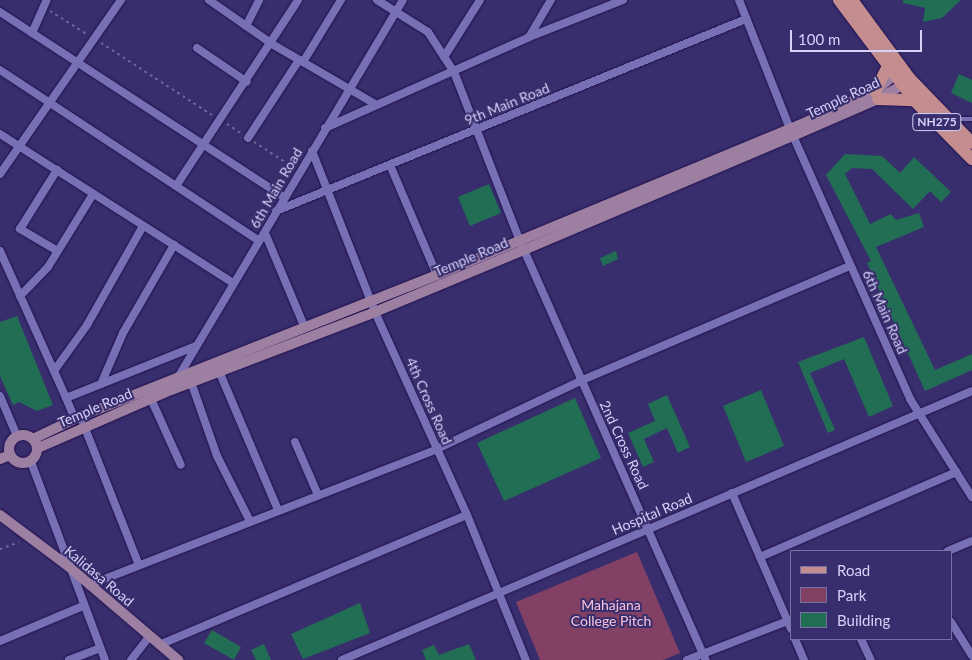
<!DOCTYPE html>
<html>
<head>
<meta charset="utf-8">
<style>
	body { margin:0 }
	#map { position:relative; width:972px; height:660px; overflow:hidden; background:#392e6d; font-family:Lato,sans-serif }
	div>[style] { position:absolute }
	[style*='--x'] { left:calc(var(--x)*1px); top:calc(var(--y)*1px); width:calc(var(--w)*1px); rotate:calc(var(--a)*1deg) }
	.green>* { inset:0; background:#824064 }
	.building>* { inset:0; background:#216e55 }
	.path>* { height:2px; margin-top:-1px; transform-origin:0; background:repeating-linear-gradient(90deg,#6f679d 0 2.5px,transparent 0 6.5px) }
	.roads { filter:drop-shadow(0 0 1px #21124f) drop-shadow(0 0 1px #21124f) }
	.lane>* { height:4px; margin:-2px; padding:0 2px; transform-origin:2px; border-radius:2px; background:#7770b5 }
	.street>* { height:8px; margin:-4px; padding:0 4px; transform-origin:4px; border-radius:4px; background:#7770b5 }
	.secondary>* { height:10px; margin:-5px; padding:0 5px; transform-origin:5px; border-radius:5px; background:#9d7fa2 }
	.secondary>.ring { margin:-5px; padding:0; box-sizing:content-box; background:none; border:10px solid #9d7fa2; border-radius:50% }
	.primary>* { height:12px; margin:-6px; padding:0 6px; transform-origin:6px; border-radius:6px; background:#c48d8f }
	span { translate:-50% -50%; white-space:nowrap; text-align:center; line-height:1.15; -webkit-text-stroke:4px #392e6d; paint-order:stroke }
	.shield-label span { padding:1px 4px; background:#392e6d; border:1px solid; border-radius:4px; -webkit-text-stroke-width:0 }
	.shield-label { font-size:12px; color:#d4d2f9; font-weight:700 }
	.street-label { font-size:14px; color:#d4d2f9 }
	.park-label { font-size:14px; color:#f7c2dc }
	.legend { position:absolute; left:790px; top:550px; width:162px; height:90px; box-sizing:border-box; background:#392e6d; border:1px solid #7770a5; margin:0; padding:6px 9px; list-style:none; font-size:15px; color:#d4d2f9 }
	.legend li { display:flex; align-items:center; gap:10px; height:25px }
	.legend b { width:25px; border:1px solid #7770a5 }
	.scale { position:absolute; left:790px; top:30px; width:132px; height:22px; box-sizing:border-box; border:2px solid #d4d2f9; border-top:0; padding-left:6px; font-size:15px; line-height:18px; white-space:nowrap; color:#d4d2f9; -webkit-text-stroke:4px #392e6d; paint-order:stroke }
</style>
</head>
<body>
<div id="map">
	<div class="green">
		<div style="clip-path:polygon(637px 552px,680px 653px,663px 660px,540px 660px,516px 602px)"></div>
	</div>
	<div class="building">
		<div style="clip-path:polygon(903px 0,961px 0,942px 18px,923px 22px,925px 8px,903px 3px)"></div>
		<div style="clip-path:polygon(959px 74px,972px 80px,972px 103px,951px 93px)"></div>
		<div style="clip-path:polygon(845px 154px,882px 156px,900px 173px,914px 157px,951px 192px,941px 202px,930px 191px,913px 209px,872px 169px,852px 168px,845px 174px,870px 224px,891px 214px,896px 220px,919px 213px,924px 227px,876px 247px,935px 370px,972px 354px,972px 370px,925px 391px,867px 263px,871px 261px,826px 175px)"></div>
		<div style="clip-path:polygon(489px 184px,501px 213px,470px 226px,458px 197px)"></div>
		<div style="clip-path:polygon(616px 251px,618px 259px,603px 266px,600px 258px)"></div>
		<div style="clip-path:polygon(17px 316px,53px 405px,37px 411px,19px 402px,13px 405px,0 376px,0 322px)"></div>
		<div style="clip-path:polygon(864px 337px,893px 406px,869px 417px,844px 359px,810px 373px,835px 430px,828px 433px,798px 362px)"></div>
		<div style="clip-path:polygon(761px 390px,784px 446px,746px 462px,723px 406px)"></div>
		<div style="clip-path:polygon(667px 395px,690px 447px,678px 453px,667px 428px,644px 439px,654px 462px,643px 467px,628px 433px,655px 421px,648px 404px)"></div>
		<div style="clip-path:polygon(575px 398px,601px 458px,504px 501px,477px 443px)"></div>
		<div style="clip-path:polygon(360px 603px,370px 633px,303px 659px,291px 634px)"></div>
		<div style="clip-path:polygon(212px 630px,241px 647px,234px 660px,204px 643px)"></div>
		<div style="clip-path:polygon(264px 644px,271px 660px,256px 660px,251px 650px)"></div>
		<div style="clip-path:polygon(469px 644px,476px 660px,426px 660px,422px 650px,434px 645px,439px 655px)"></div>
	</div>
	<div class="path">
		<div style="--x:50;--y:11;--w:45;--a:32.3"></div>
		<div style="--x:101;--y:43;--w:132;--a:33"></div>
		<div style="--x:227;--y:124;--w:18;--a:34"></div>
		<div style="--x:254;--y:142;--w:48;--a:33"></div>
		<div style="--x:0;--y:549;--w:20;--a:-20"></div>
	</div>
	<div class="roads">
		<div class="lane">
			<div style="--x:956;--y:122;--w:4;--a:-45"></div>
			<div style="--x:959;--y:119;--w:13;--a:0"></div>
		</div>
		<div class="street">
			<div style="--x:209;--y:0;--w:77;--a:34.9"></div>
			<div style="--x:272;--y:44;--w:121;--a:30.2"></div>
			<div style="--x:377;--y:0;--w:60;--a:32.1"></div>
			<div style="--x:428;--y:32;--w:48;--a:57"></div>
			<div style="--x:454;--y:72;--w:181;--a:68.7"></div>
			<div style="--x:520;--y:241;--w:458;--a:66.1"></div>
			<div style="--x:739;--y:0;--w:139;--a:68.4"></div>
			<div style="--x:790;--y:129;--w:295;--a:66"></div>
			<div style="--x:910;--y:399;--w:116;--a:57.7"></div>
			<div style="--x:0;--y:12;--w:339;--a:33.1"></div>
			<div style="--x:246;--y:26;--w:29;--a:-63"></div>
			<div style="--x:32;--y:33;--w:36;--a:-66"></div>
			<div style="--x:529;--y:37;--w:43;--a:-59.3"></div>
			<div style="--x:197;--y:48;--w:60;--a:34.2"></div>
			<div style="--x:444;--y:57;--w:67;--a:-57.7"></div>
			<div style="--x:303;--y:62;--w:73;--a:-58.5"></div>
			<div style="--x:0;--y:70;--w:310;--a:33.4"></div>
			<div style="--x:325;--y:128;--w:223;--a:-24"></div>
			<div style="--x:529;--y:37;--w:101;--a:-21.5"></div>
			<div style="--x:0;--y:134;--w:277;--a:32.6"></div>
			<div style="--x:248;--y:138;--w:93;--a:-56.8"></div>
			<div style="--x:312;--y:151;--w:173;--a:68.6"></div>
			<div style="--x:375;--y:312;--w:223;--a:65.6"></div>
			<div style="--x:467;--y:515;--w:157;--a:67.9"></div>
			<div style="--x:390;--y:165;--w:120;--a:66.9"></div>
			<div style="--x:0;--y:174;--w:212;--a:-55.2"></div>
			<div style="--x:176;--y:186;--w:222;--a:-56.7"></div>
			<div style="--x:276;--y:211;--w:508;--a:-22.22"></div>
			<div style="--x:265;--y:233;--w:101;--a:67.2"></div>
			<div style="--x:56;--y:250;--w:42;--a:-149.7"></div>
			<div style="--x:20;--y:229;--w:70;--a:-57.9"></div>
			<div style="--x:0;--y:251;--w:161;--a:65.8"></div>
			<div style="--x:66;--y:398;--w:140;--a:-21.8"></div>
			<div style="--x:20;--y:296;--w:40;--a:-46"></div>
			<div style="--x:48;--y:267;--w:86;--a:-58.3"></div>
			<div style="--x:54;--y:371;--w:57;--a:-54.3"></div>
			<div style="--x:87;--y:325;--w:114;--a:-60.5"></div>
			<div style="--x:219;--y:371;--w:151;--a:67"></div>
			<div style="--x:177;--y:379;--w:441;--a:-59.2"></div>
			<div style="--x:191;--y:382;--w:78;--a:70.6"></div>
			<div style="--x:217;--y:456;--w:73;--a:63.1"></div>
			<div style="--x:101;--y:384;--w:56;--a:-66.7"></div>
			<div style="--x:123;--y:333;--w:102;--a:-59.9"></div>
			<div style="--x:0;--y:396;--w:43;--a:67"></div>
			<div style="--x:66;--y:398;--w:23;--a:67"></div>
			<div style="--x:151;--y:399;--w:72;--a:65.6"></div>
			<div style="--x:83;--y:423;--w:153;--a:68.5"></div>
			<div style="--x:295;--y:442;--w:58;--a:66.5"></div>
			<div style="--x:31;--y:462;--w:211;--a:69.5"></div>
			<div style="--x:732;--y:493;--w:148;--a:66.5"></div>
			<div style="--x:948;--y:551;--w:26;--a:-23"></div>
			<div style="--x:760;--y:557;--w:214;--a:-23.4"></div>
			<div style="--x:89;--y:585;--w:374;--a:-21.3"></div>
			<div style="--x:437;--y:449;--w:158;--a:-25.4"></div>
			<div style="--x:580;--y:381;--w:293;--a:-23.1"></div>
			<div style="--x:951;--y:622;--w:40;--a:58"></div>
			<div style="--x:795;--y:639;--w:23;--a:67"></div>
			<div style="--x:861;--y:639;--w:23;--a:65"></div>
			<div style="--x:0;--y:641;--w:90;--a:-22.9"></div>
			<div style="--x:159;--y:645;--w:334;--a:-22.9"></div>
			<div style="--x:69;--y:660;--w:33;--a:-21"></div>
			<div style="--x:131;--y:660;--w:29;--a:-52"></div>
			<div style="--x:342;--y:660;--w:685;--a:-23.12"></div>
			<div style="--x:687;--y:660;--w:110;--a:-21.2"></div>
		</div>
		<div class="secondary">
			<div class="ring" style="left:9px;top:435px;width:18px;height:18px"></div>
			<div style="--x:33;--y:439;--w:53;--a:-25.6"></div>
			<div style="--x:81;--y:416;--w:383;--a:-21.6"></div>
			<div style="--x:437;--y:275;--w:390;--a:-22.5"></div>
			<div style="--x:797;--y:126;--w:85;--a:-24.2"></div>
			<div style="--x:875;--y:91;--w:33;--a:-39"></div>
			<div style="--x:38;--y:448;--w:145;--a:-23.6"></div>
			<div style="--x:171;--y:390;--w:218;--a:-20.9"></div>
			<div style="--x:375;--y:312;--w:161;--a:-22.6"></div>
			<div style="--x:524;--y:250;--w:292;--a:-23"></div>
			<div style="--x:793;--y:136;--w:93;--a:-23.5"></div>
			<div style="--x:878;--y:99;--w:34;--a:-30"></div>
			<div style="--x:0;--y:459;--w:11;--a:-22"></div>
			<div style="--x:0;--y:515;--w:85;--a:36.9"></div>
			<div style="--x:68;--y:566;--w:145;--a:40.5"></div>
		</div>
		<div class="primary">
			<div style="--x:839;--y:0;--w:125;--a:53.1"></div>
			<div style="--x:914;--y:100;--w:83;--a:45.5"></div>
			<div style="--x:852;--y:0;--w:98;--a:53.7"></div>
			<div style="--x:910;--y:79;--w:89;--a:45.9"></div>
			<div style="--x:875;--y:91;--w:27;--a:-62"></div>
			<div style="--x:878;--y:99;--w:36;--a:2"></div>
		</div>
	</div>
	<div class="shield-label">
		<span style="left:937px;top:122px">NH275</span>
	</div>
	<div class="street-label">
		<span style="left:843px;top:98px;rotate:-25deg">Temple Road</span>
		<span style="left:507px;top:104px;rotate:-22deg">9th Main Road</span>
		<span style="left:276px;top:188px;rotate:-60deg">6th Main Road</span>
		<span style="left:471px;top:257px;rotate:-23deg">Temple Road</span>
		<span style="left:885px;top:312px;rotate:66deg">6th Main Road</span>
		<span style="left:429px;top:401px;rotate:66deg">4th Cross Road</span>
		<span style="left:95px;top:408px;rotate:-23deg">Temple Road</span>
		<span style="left:624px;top:445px;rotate:65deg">2nd Cross Road</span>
		<span style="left:652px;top:514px;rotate:-23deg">Hospital Road</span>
		<span style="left:99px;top:576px;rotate:40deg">Kalidasa Road</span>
	</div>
	<div class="park-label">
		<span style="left:611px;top:613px">Mahajana<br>College Pitch</span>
	</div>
	<ul class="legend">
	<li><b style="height:6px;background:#c48d8f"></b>Road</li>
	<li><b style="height:14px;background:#824064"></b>Park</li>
	<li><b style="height:14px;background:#216e55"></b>Building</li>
	</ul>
	<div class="scale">100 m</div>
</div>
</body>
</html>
